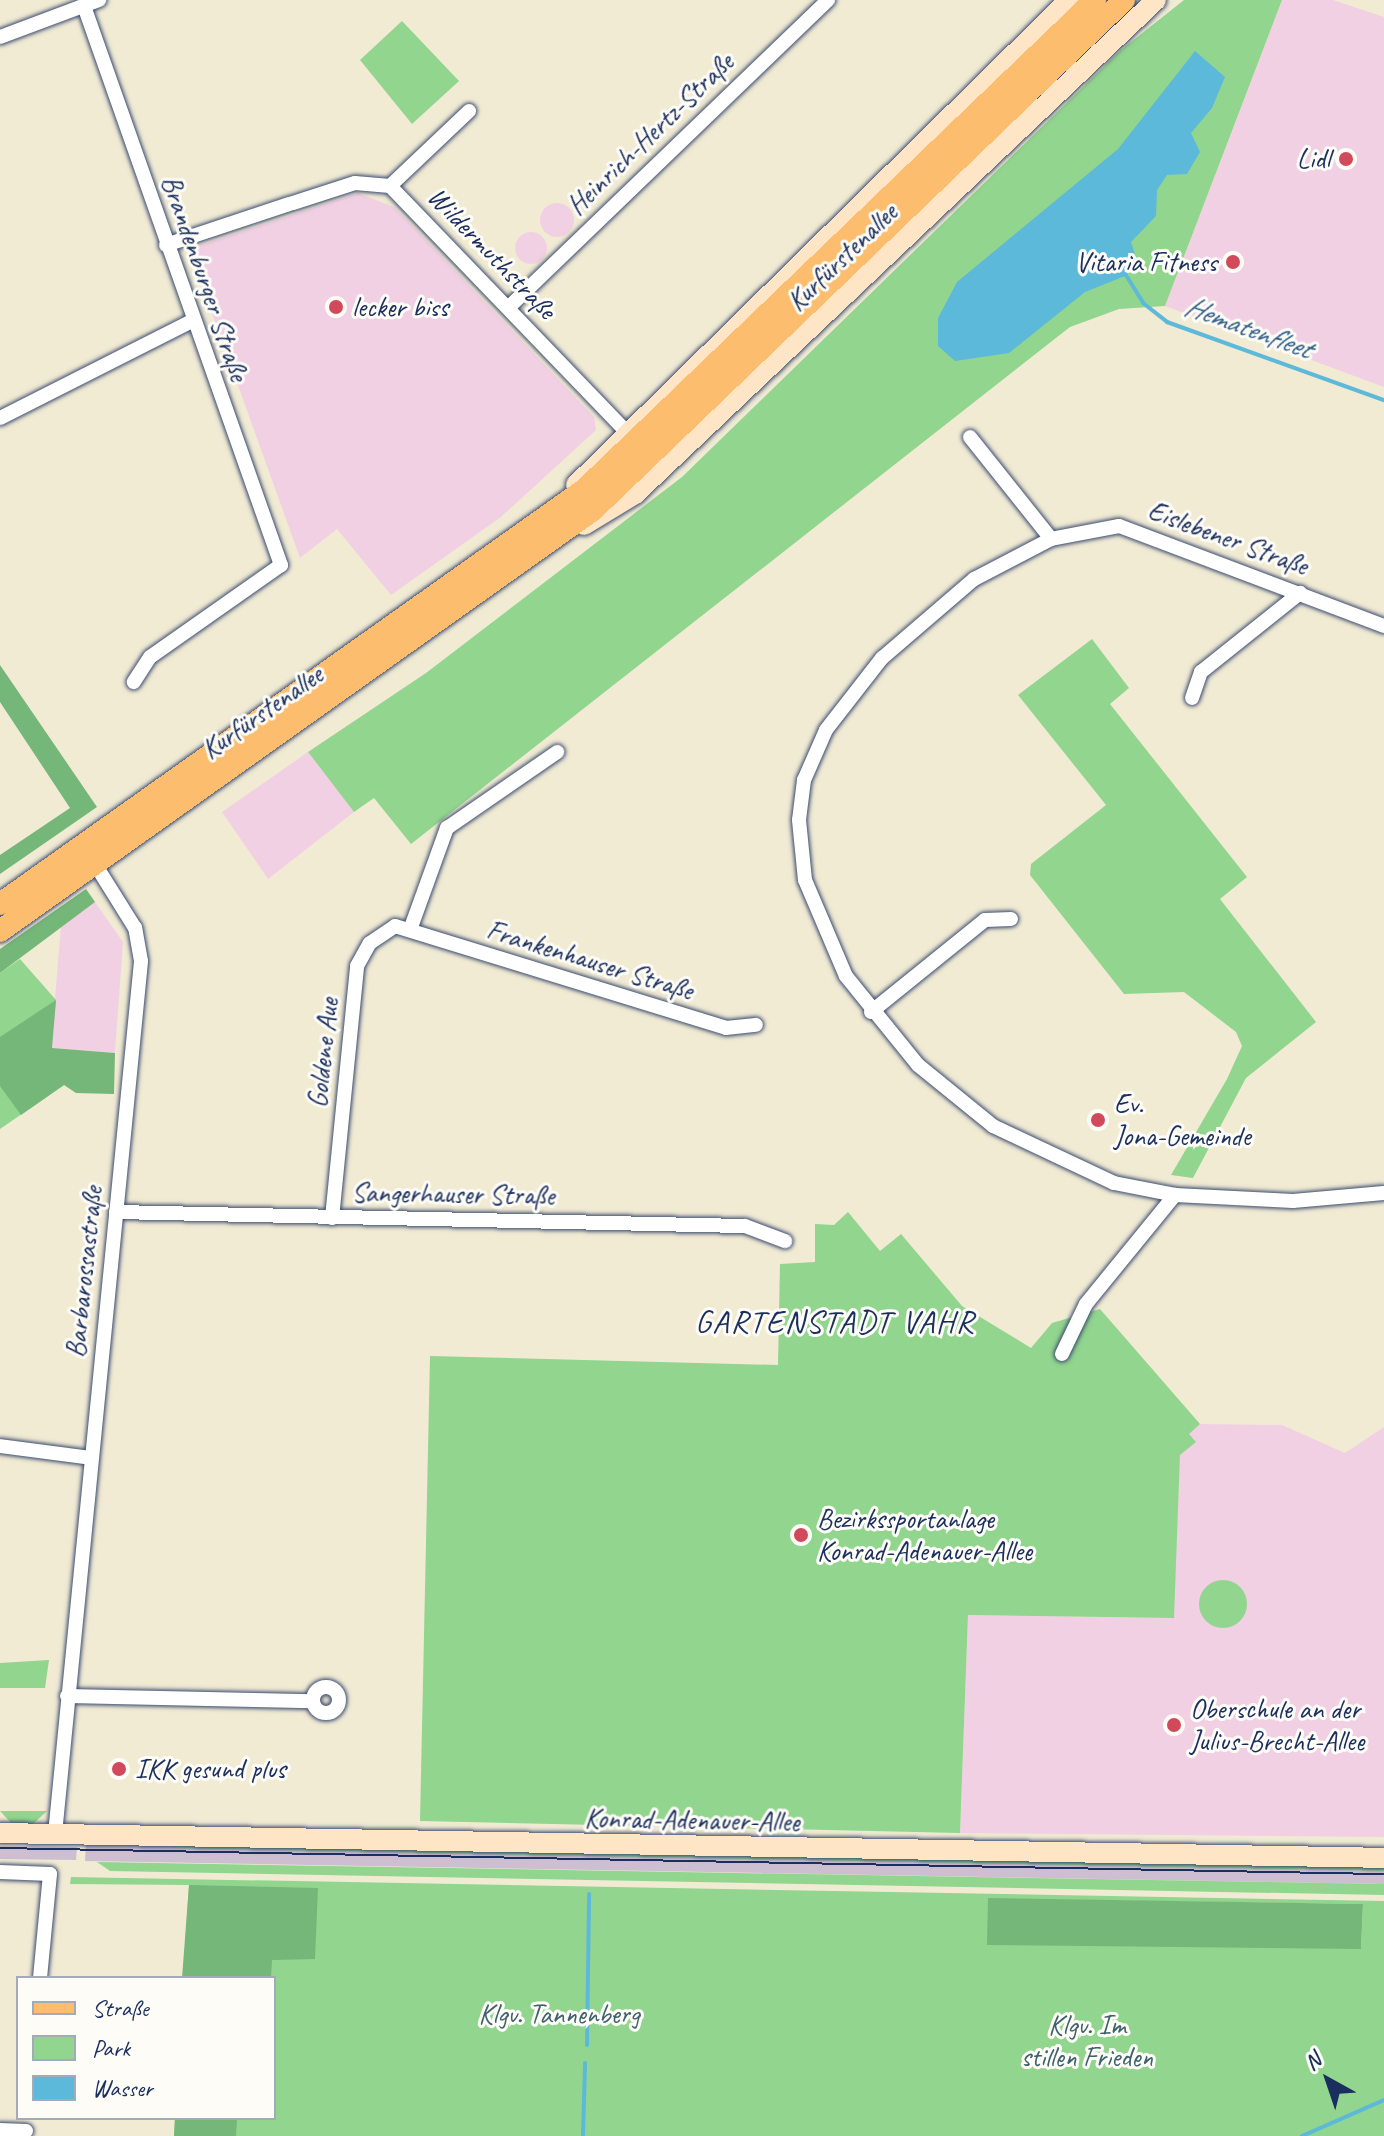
<!DOCTYPE html>
<html>
<head>
<meta charset="utf-8">
<style>
	body { margin:0 }
	#map { position:relative; width:1384px; height:2136px; overflow:hidden; background:#f1ebd4; font-family:Caveat,sans-serif }
	div>[style] { position:absolute }
	[style*='--x'] { left:calc(var(--x)*1px); top:calc(var(--y)*1px); width:calc(var(--w)*1px); rotate:calc(var(--a)*1deg) }
	.built>* { inset:0; background:#f1d0e3 }
	.round { border-radius:50% }
	.industrial>* { inset:0; background:#cebed1 }
	.green>* { inset:0; background:#92d58e }
	.forest>* { inset:0; background:#75b679 }
	.water>* { inset:0; background:#5cb9da }
	.stream>* { height:4px; margin:-2px; padding:0 2px; transform-origin:2px; border-radius:2px; background:#5cb9da }
	.roads { filter:drop-shadow(0 0 2px #3b4b70) drop-shadow(0 0 2px #3b4b70) }
	.minor>* { height:14px; margin:-7px; padding:0 7px; transform-origin:7px; border-radius:7px; background:#fff }
	.minor>.ring { margin:-7px; padding:0; box-sizing:content-box; background:none; border:14px solid #fff; border-radius:50% }
	.secondary>* { height:20px; margin:-10px; padding:0 10px; transform-origin:10px; border-radius:10px; background:#fee5c5 }
	.primary>* { height:22px; margin:-11px; padding:0 11px; transform-origin:11px; border-radius:11px; background:#fcbd6f }
	.tram>* { height:2px; margin:-1px; padding:0 1px; transform-origin:1px; border-radius:1px; background:#1b2f5e }
	.dots>* { width:22px; height:22px; translate:-50% -50%; box-sizing:border-box; border:4px solid #fdfcf7; border-radius:50% }
	span { translate:-50% -50%; white-space:nowrap; text-align:center; line-height:1.15; -webkit-text-stroke:6px #fdfcf7; paint-order:stroke }
	.street-label { font-size:28px; color:#1b2f5e }
	.poi-label { font-size:28px; color:#1b2f5e }
	.right { translate:-100% -50%; text-align:right }
	.left { translate:0 -50%; text-align:left }
	.park-label { font-size:28px; color:#3f616c }
	.water-label { font-size:30px; color:#325f89; font-style:italic }
	.quarter-label { font-size:32px; color:#1b2f5e; letter-spacing:2px }
	.legend { position:absolute; left:16px; top:1976px; width:260px; height:144px; box-sizing:border-box; background:#fdfcf7; border:2px solid #a3aaba; margin:0; padding:10px 14px; list-style:none; font-size:24px; color:#1b2f5e }
	.legend li { display:flex; align-items:center; gap:16px; height:40px }
	.legend b { width:40px; border:2px solid #a3aaba }
	.north { position:absolute; left:1288px; top:2040px; width:80px; height:80px; -webkit-text-stroke:6px #fdfcf7; paint-order:stroke; rotate:320deg; font-size:22px; font-weight:700; line-height:32px; text-align:center; color:#1b2f5e }
	.north::after { content:''; display:block; margin:auto; width:28px; height:36px; background:#1b2f5e; clip-path:polygon(50% 0,100% 100%,50% 72%,0 100%) }
</style>
</head>
<body>
<div id="map">
	<div class="built">
		<div style="clip-path:polygon(1282px 0,1333px 0,1384px 17px,1384px 387px,1165px 306px)"></div>
		<div style="clip-path:polygon(358px 193px,394px 207px,411px 224px,594px 417px,596px 430px,501px 517px,391px 595px,337px 529px,300px 558px,189px 249px)"></div>
		<div class="round" style="left:540px;top:203px;width:34px;height:34px"></div>
		<div class="round" style="left:515px;top:232px;width:32px;height:32px"></div>
		<div style="clip-path:polygon(308px 752px,354px 812px,268px 879px,222px 812px)"></div>
		<div style="clip-path:polygon(95px 902px,123px 942px,115px 1053px,51px 1048px,61px 925px)"></div>
		<div style="clip-path:polygon(1200px 1424px,1282px 1425px,1345px 1453px,1384px 1427px,1384px 1837px,960px 1833px,968px 1615px,1173px 1618px,1180px 1454px,1195px 1442px,1188px 1434px)"></div>
	</div>
	<div class="industrial">
		<div style="clip-path:polygon(86px 1843px,1384px 1871px,1384px 1884px,85px 1861px)"></div>
		<div style="clip-path:polygon(0 1846px,77px 1847px,76px 1860px,0 1859px)"></div>
	</div>
	<div class="green">
		<div style="clip-path:polygon(1184px 0,1282px 0,1165px 306px,1119px 309px,1070px 327px,411px 844px,374px 798px,354px 812px,308px 752px,426px 673px,682px 477px,1121px 50px)"></div>
		<div style="clip-path:polygon(402px 21px,459px 81px,412px 124px,360px 60px)"></div>
		<div style="clip-path:polygon(1092px 639px,1129px 688px,1110px 704px,1247px 877px,1220px 899px,1316px 1022px,1246px 1078px,1193px 1178px,1171px 1175px,1227px 1079px,1242px 1046px,1236px 1032px,1184px 992px,1124px 994px,1030px 875px,1031px 864px,1106px 805px,1018px 695px)"></div>
		<div style="clip-path:polygon(20px 959px,56px 1000px,51px 1048px,64px 1085px,0 1129px,0 973px)"></div>
		<div style="clip-path:polygon(848px 1212px,880px 1251px,901px 1234px,962px 1306px,1031px 1348px,1052px 1323px,1100px 1309px,1200px 1424px,1189px 1434px,1196px 1442px,1180px 1455px,1174px 1618px,968px 1615px,960px 1833px,420px 1821px,430px 1356px,778px 1365px,780px 1264px,815px 1262px,815px 1224px,834px 1225px)"></div>
		<div class="round" style="left:1199px;top:1580px;width:48px;height:48px"></div>
		<div style="clip-path:polygon(49px 1660px,45px 1688px,0 1688px,0 1663px)"></div>
		<div style="clip-path:polygon(0 1811px,47px 1811px,32px 1825px,13px 1825px)"></div>
		<div style="clip-path:polygon(171px 1845px,1384px 1867px,1384px 1871px,171px 1848px)"></div>
		<div style="clip-path:polygon(97px 1862px,1384px 1884px,1384px 1895px,110px 1871px)"></div>
		<div style="clip-path:polygon(evenodd,71px 1877px,1384px 1901px,1384px 2136px,174px 2136px,175px 2118px,274px 2118px,274px 1978px,183px 1978px,189px 1885px,70px 1884px,71px 1877px,988px 1899px,1363px 1904px,1361px 1949px,988px 1899px)"></div>
	</div>
	<div class="forest">
		<div style="clip-path:polygon(0 665px,97px 807px,0 874px,0 855px,70px 808px,0 702px)"></div>
		<div style="clip-path:polygon(86px 889px,95px 902px,0 973px,0 949px)"></div>
		<div style="clip-path:polygon(56px 1000px,52px 1048px,115px 1053px,114px 1094px,76px 1093px,64px 1085px,21px 1115px,0 1086px,0 1037px)"></div>
		<div style="clip-path:polygon(189px 1885px,318px 1888px,315px 1959px,272px 1960px,271px 1978px,182px 1978px)"></div>
		<div style="clip-path:polygon(988px 1898px,1363px 1904px,1361px 1949px,987px 1945px)"></div>
		<div style="clip-path:polygon(175px 2118px,237px 2118px,236px 2136px,174px 2136px)"></div>
	</div>
	<div class="water">
		<div style="clip-path:polygon(1195px 51px,1225px 77px,1212px 108px,1191px 133px,1200px 152px,1187px 174px,1167px 175px,1157px 190px,1156px 216px,1131px 242px,1135px 254px,1125px 276px,1085px 292px,1009px 353px,955px 361px,938px 346px,938px 318px,957px 282px,1118px 149px)"></div>
	</div>
	<div class="stream">
		<div style="--x:1124;--y:272;--w:36;--a:58"></div>
		<div style="--x:1143;--y:303;--w:31;--a:38"></div>
		<div style="--x:1167;--y:322;--w:231;--a:19.8"></div>
		<div style="--x:587;--y:2045;--w:151;--a:-89.2"></div>
		<div style="--x:583;--y:2136;--w:73;--a:-88.4"></div>
		<div style="--x:1302;--y:2136;--w:90;--a:-23.7"></div>
	</div>
	<div class="roads">
		<div class="minor">
			<div style="--x:84;--y:6;--w:593;--a:70.59"></div>
			<div style="--x:281;--y:565;--w:160;--a:144.9"></div>
			<div style="--x:150;--y:657;--w:30;--a:123"></div>
			<div style="--x:0;--y:37;--w:106;--a:-20.5"></div>
			<div style="--x:390;--y:186;--w:109;--a:-43.5"></div>
			<div style="--x:293;--y:203;--w:65;--a:-17.9"></div>
			<div style="--x:355;--y:183;--w:35;--a:5"></div>
			<div style="--x:390;--y:186;--w:339;--a:46.1"></div>
			<div style="--x:166;--y:245;--w:130;--a:-18.4"></div>
			<div style="--x:509;--y:307;--w:443;--a:-43.9"></div>
			<div style="--x:0;--y:418;--w:213;--a:-26.8"></div>
			<div style="--x:970;--y:437;--w:130;--a:51.5"></div>
			<div style="--x:1384;--y:626;--w:283;--a:-159.3"></div>
			<div style="--x:1119;--y:526;--w:69;--a:169.2"></div>
			<div style="--x:1051;--y:539;--w:87;--a:152.5"></div>
			<div style="--x:974;--y:579;--w:121;--a:139.3"></div>
			<div style="--x:882;--y:658;--w:91;--a:127.9"></div>
			<div style="--x:826;--y:730;--w:55;--a:113.7"></div>
			<div style="--x:804;--y:780;--w:40;--a:97.1"></div>
			<div style="--x:799;--y:820;--w:60;--a:84.3"></div>
			<div style="--x:805;--y:880;--w:104;--a:66.9"></div>
			<div style="--x:846;--y:976;--w:114;--a:51"></div>
			<div style="--x:918;--y:1065;--w:97;--a:39.1"></div>
			<div style="--x:993;--y:1126;--w:134;--a:25.2"></div>
			<div style="--x:1114;--y:1183;--w:62;--a:11.1"></div>
			<div style="--x:1175;--y:1195;--w:118;--a:2.9"></div>
			<div style="--x:1293;--y:1201;--w:91;--a:-5"></div>
			<div style="--x:1192;--y:698;--w:28;--a:-71"></div>
			<div style="--x:1201;--y:672;--w:127;--a:-38.6"></div>
			<div style="--x:410;--y:930;--w:109;--a:-70.1"></div>
			<div style="--x:447;--y:828;--w:134;--a:-34.6"></div>
			<div style="--x:871;--y:1012;--w:146;--a:-38.9"></div>
			<div style="--x:985;--y:920;--w:26;--a:-2"></div>
			<div style="--x:116;--y:1212;--w:629;--a:1.28"></div>
			<div style="--x:745;--y:1226;--w:43;--a:20.6"></div>
			<div style="--x:332;--y:1218;--w:253;--a:-84.3"></div>
			<div style="--x:357;--y:966;--w:26;--a:-61"></div>
			<div style="--x:370;--y:943;--w:30;--a:-34"></div>
			<div style="--x:395;--y:926;--w:346;--a:17.1"></div>
			<div style="--x:726;--y:1028;--w:30;--a:-6"></div>
			<div style="--x:1062;--y:1354;--w:55;--a:-64.4"></div>
			<div style="--x:1086;--y:1304;--w:141;--a:-50.8"></div>
			<div style="--x:0;--y:1446;--w:92;--a:7.5"></div>
			<div class="ring" style="left:313px;top:1687px;width:12px;height:12px"></div>
			<div style="--x:67;--y:1696;--w:246;--a:1.2"></div>
			<div style="--x:55;--y:1834;--w:877;--a:-84.37"></div>
			<div style="--x:141;--y:961;--w:34;--a:-100"></div>
			<div style="--x:135;--y:928;--w:75;--a:-122"></div>
			<div style="--x:0;--y:1872;--w:50;--a:2.3"></div>
			<div style="--x:50;--y:1874;--w:104;--a:95.5"></div>
			<div style="--x:0;--y:2130;--w:26;--a:2"></div>
		</div>
		<div class="secondary">
			<div style="--x:576;--y:485;--w:692;--a:-44.53"></div>
			<div style="--x:584;--y:525;--w:60;--a:-31.3"></div>
			<div style="--x:635;--y:494;--w:718;--a:-43.48"></div>
			<div style="--x:0;--y:1833;--w:1384;--a:1.03"></div>
		</div>
		<div class="primary">
			<div style="--x:0;--y:904;--w:717;--a:-35.35"></div>
			<div style="--x:585;--y:489;--w:707;--a:-43.8"></div>
			<div style="--x:0;--y:931;--w:727;--a:-35.37"></div>
			<div style="--x:593;--y:510;--w:736;--a:-43.84"></div>
		</div>
	</div>
	<div class="tram">
		<div style="--x:0;--y:1848;--w:1384;--a:1.08"></div>
	</div>
	<div class="dots">
		<div style="left:1346px;top:159px;background:#d1495b"></div>
		<div style="left:1233px;top:262px;background:#d1495b"></div>
		<div style="left:336px;top:307px;background:#d1495b"></div>
		<div style="left:1098px;top:1120px;background:#d1495b"></div>
		<div style="left:801px;top:1535px;background:#d1495b"></div>
		<div style="left:1174px;top:1725px;background:#d1495b"></div>
		<div style="left:119px;top:1769px;background:#d1495b"></div>
	</div>
	<div class="street-label">
		<span style="left:650px;top:134px;rotate:-44deg">Heinrich-Hertz-Straße</span>
		<span style="left:492px;top:253px;rotate:46deg">Wildermuthstraße</span>
		<span style="left:842px;top:257px;rotate:-44deg">Kurfürstenallee</span>
		<span style="left:205px;top:278px;rotate:71deg">Brandenburger Straße</span>
		<span style="left:1228px;top:538px;rotate:20deg">Eislebener Straße</span>
		<span style="left:262px;top:712px;rotate:-35deg">Kurfürstenallee</span>
		<span style="left:590px;top:960px;rotate:17deg">Frankenhauser Straße</span>
		<span style="left:323px;top:1053px;rotate:-84deg">Goldene Aue</span>
		<span style="left:453px;top:1194px;rotate:1deg">Sangerhauser Straße</span>
		<span style="left:84px;top:1272px;rotate:-84deg">Barbarossastraße</span>
		<span style="left:692px;top:1820px;rotate:1deg">Konrad-Adenauer-Allee</span>
	</div>
	<div class="poi-label">
		<span class="right" style="left:1330px;top:159px">Lidl</span>
		<span class="right" style="left:1217px;top:262px">Vitaria Fitness</span>
		<span class="left" style="left:352px;top:307px">lecker biss</span>
		<span class="left" style="left:1114px;top:1120px">Ev.<br>Jona-Gemeinde</span>
		<span class="left" style="left:817px;top:1535px">Bezirkssportanlage<br>Konrad-Adenauer-Allee</span>
		<span class="left" style="left:1190px;top:1725px">Oberschule an der<br>Julius-Brecht-Allee</span>
		<span class="left" style="left:135px;top:1769px">IKK gesund plus</span>
	</div>
	<div class="park-label">
		<span style="left:559px;top:2014px">Klgv. Tannenberg</span>
		<span style="left:1087px;top:2041px">Klgv. Im<br>stillen Frieden</span>
	</div>
	<div class="water-label">
		<span style="left:1248px;top:327px;rotate:20deg">Hematenfleet</span>
	</div>
	<div class="quarter-label">
		<span style="left:835px;top:1322px">GARTENSTADT VAHR</span>
	</div>
	<ul class="legend">
	<li><b style="height:10px;background:#fcbd6f"></b>Straße</li>
	<li><b style="height:22px;background:#92d58e"></b>Park</li>
	<li><b style="height:22px;background:#5cb9da"></b>Wasser</li>
	</ul>
	<div class="north">N</div>
</div>
</body>
</html>
